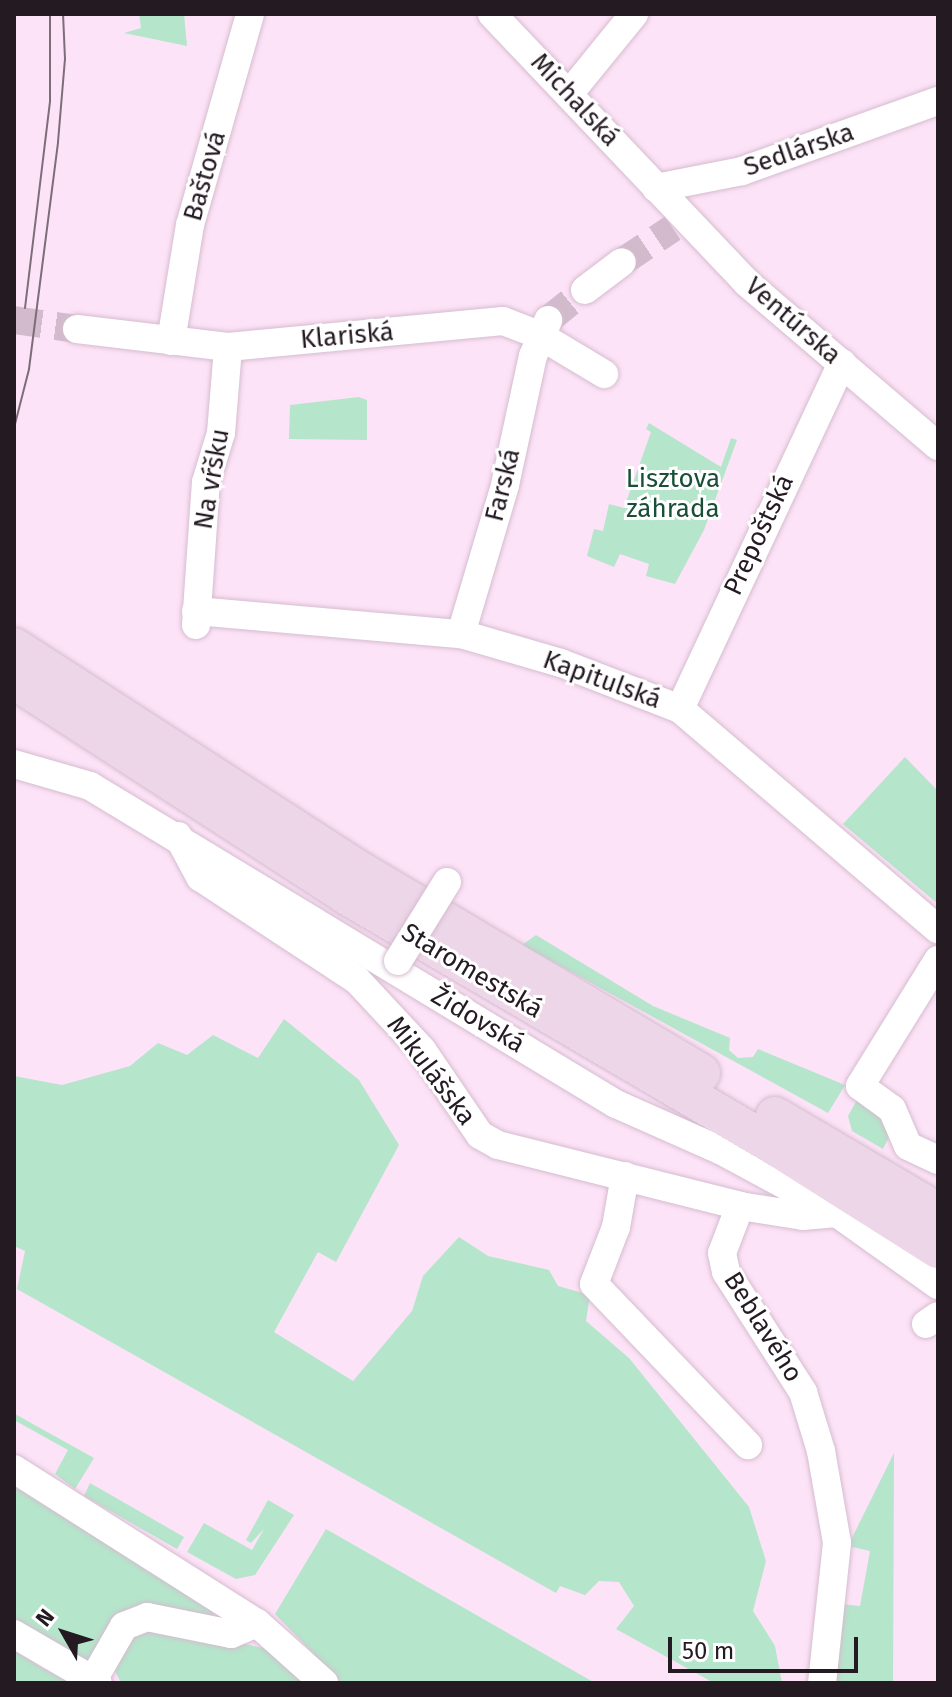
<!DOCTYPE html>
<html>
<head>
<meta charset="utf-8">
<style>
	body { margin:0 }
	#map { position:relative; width:952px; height:1697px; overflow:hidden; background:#fde3f7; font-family:"Fira Sans",sans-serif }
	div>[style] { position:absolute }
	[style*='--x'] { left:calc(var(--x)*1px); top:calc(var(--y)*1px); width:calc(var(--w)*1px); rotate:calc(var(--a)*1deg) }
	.green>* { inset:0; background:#b5e5cb }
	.street-tunnel>* { height:28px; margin-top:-14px; transform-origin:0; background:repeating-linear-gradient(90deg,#d2bbcc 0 28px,transparent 0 42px) }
	.roads { filter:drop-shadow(0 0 2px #d5bccf) drop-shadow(0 0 2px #d5bccf) }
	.street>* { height:28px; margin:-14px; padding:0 14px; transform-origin:14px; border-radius:14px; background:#fff }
	.secondary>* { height:38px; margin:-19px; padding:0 19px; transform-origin:19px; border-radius:19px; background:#edd6e8 }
	.tram>* { height:2px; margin:-1px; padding:0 1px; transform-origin:1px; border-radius:1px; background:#7d6d79 }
	.bridges { filter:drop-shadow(0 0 2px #d5bccf) drop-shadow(0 0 2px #d5bccf) }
	.street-bridge>* { height:28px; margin:-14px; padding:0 14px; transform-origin:14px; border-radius:14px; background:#fff }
	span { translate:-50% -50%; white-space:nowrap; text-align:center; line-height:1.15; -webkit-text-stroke:6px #fff; paint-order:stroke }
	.street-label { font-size:26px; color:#241b22 }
	.park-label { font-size:26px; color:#1a4f37 }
	.frame { position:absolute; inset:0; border:16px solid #241b22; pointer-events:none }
	.north { position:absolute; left:24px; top:1593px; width:80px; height:80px; -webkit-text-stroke:6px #fff; paint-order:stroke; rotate:309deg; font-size:22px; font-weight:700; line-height:32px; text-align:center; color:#241b22 }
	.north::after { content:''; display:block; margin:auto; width:28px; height:36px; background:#241b22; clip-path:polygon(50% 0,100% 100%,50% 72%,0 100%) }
	.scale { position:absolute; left:668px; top:1637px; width:190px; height:36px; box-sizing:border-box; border:4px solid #241b22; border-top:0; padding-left:10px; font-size:24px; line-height:28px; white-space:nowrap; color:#241b22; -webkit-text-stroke:6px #fff; paint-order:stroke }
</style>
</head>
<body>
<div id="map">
	<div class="green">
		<div style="clip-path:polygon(139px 14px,184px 14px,187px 46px,124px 33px,141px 28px)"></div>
		<div style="clip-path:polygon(359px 397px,367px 400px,367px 440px,289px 439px,290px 405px)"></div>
		<div style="clip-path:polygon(649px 423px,721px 467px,731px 438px,737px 440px,704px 530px,675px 584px,646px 576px,649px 564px,620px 554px,614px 567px,587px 556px,594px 529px,603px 531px,609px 504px,624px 508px,651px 432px,646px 429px)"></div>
		<div style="clip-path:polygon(905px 757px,938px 791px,938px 904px,843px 824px)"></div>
		<div style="clip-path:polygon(536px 935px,653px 1006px,730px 1038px,729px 1050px,738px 1058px,753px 1057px,758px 1049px,845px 1085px,828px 1113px,522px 945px)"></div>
		<div style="clip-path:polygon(284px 1019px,359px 1080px,399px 1145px,336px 1262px,318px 1252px,274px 1332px,353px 1381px,412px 1311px,423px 1276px,459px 1237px,488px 1256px,549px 1270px,558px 1286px,590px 1295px,586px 1321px,629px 1358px,749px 1507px,766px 1561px,753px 1611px,775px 1646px,782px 1683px,714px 1683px,616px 1629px,634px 1606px,619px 1582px,599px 1581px,585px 1595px,560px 1586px,556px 1593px,17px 1289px,25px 1251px,14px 1246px,14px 1076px,62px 1085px,130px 1066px,158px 1043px,187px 1055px,213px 1035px,258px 1058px)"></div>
		<div style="clip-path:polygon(857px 1100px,883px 1115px,890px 1135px,883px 1149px,852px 1131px,848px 1116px)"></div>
		<div style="clip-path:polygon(15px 1414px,94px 1458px,75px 1489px,55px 1474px,68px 1450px,14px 1420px)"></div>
		<div style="clip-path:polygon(894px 1453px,893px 1683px,827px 1683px,841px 1604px,860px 1606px,870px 1551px,848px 1546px)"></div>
		<div style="clip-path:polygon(14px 1477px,214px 1611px,211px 1619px,154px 1614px,83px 1665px,14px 1627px)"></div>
		<div style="clip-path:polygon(90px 1483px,184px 1537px,177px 1549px,84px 1496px)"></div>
		<div style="clip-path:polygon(268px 1500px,294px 1515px,255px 1575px,236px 1579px,187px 1552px,204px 1523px,252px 1550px,264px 1529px,251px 1543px,246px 1540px)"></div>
		<div style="clip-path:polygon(326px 1529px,375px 1557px,595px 1683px,342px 1683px,275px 1614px)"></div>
		<div style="clip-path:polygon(155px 1624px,272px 1650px,304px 1683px,121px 1683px,112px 1665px,120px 1638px)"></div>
		<div style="clip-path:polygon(14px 1650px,42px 1668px,71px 1683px,14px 1683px)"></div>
	</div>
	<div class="street-tunnel">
		<div style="--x:622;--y:262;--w:61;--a:-33.7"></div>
		<div style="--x:14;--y:320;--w:64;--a:8.1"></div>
		<div style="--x:548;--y:320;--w:48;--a:-39"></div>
	</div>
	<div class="roads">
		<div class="street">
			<div style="--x:492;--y:14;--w:371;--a:46.5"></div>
			<div style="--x:747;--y:283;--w:251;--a:40.5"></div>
			<div style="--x:569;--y:94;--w:103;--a:-50.9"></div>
			<div style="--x:656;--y:188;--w:88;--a:-11.2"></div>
			<div style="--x:742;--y:171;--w:208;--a:-19.7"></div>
			<div style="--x:585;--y:290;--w:46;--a:-37.1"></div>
			<div style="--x:77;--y:329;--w:152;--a:6.8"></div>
			<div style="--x:228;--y:347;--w:276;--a:-5.4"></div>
			<div style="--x:503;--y:321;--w:39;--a:21"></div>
			<div style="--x:539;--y:335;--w:76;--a:31"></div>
			<div style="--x:171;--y:341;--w:118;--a:-80.7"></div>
			<div style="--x:190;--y:225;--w:219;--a:-74.1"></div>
			<div style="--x:196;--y:611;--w:266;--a:5"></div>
			<div style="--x:461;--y:634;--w:104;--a:16.2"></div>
			<div style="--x:561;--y:663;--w:128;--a:21.1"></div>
			<div style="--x:680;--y:709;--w:339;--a:40.5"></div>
			<div style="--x:196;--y:625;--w:143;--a:-86"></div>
			<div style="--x:206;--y:482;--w:51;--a:-73"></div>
			<div style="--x:221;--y:433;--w:86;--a:-85.3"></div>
			<div style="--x:461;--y:634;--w:155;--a:-73.5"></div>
			<div style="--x:505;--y:485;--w:132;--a:-77.8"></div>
			<div style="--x:533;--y:356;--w:39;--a:-67"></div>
			<div style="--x:680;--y:709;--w:382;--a:-64.9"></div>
			<div style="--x:14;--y:764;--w:79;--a:16.1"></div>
			<div style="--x:90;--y:786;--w:615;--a:31.16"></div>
			<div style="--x:616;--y:1104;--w:114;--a:23.9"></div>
			<div style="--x:720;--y:1150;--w:133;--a:28.3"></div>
			<div style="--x:837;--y:1213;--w:124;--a:35.5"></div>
			<div style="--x:178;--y:836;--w:47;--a:61.8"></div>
			<div style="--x:200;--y:877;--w:188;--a:33.3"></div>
			<div style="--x:357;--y:980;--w:96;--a:47.1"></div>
			<div style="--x:422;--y:1050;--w:103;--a:55.7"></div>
			<div style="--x:480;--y:1135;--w:21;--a:29"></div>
			<div style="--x:498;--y:1145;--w:250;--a:14.1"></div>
			<div style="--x:740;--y:1206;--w:64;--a:9"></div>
			<div style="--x:803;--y:1216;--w:34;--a:-5"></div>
			<div style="--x:938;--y:960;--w:148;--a:121.8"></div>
			<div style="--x:860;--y:1086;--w:39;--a:36"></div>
			<div style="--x:892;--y:1109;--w:40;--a:66.6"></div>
			<div style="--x:908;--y:1146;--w:33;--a:25"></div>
			<div style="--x:625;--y:1176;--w:52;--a:100"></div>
			<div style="--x:616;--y:1227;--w:61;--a:111.1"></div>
			<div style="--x:594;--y:1284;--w:223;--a:46.3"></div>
			<div style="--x:740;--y:1206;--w:50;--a:111"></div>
			<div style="--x:722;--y:1253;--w:19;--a:78"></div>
			<div style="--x:726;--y:1272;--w:143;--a:57.3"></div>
			<div style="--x:803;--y:1392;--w:62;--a:73"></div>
			<div style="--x:821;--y:1451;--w:93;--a:80.1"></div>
			<div style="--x:837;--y:1543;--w:141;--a:96.1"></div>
			<div style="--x:926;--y:1324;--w:14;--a:-34"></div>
			<div style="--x:14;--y:1469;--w:288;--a:32.4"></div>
			<div style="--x:257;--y:1623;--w:90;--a:41.8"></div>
			<div style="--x:14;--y:1634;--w:97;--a:30.3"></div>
			<div style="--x:93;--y:1680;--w:62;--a:-60.1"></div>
			<div style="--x:124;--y:1626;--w:25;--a:-21"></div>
			<div style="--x:147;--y:1617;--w:86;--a:11.4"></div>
			<div style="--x:231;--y:1634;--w:28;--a:-23"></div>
		</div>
		<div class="secondary">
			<div style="--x:14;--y:647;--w:411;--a:32.9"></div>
			<div style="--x:359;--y:870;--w:398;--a:30.7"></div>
			<div style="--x:14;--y:680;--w:396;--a:32.9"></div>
			<div style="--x:346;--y:895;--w:501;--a:30.36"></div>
			<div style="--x:778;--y:1148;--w:189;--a:32.3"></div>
			<div style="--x:775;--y:1116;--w:189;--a:30.5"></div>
		</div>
	</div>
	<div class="tram">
		<div style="--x:25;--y:308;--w:209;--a:-83.1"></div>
		<div style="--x:50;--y:100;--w:86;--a:-90"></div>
		<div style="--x:14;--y:428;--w:61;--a:-75.7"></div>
		<div style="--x:29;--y:369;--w:229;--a:-82.7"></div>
		<div style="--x:58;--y:142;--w:83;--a:-85.2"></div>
		<div style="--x:65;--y:59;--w:45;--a:-92.5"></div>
	</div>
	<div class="bridges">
		<div class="street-bridge">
			<div style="--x:398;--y:961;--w:93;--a:-58.2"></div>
		</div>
	</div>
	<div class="street-label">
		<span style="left:575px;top:100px;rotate:47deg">Michalská</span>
		<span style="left:799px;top:150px;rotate:-19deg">Sedlárska</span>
		<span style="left:205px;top:176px;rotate:-74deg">Baštová</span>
		<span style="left:793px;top:321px;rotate:41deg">Ventúrska</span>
		<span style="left:347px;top:336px;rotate:-5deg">Klariská</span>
		<span style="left:212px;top:479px;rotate:-80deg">Na vŕšku</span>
		<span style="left:503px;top:485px;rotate:-76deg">Farská</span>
		<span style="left:759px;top:535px;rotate:-65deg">Prepoštská</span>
		<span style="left:602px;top:680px;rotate:20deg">Kapitulská</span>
		<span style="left:472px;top:971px;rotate:31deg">Staromestská</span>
		<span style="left:478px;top:1020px;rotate:31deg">Židovská</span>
		<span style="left:431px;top:1071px;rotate:53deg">Mikulášska</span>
		<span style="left:763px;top:1327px;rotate:58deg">Beblavého</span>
	</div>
	<div class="park-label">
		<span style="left:673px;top:494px">Lisztova<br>záhrada</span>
	</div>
	<div class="frame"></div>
	<div class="north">N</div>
	<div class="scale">50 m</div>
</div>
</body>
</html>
